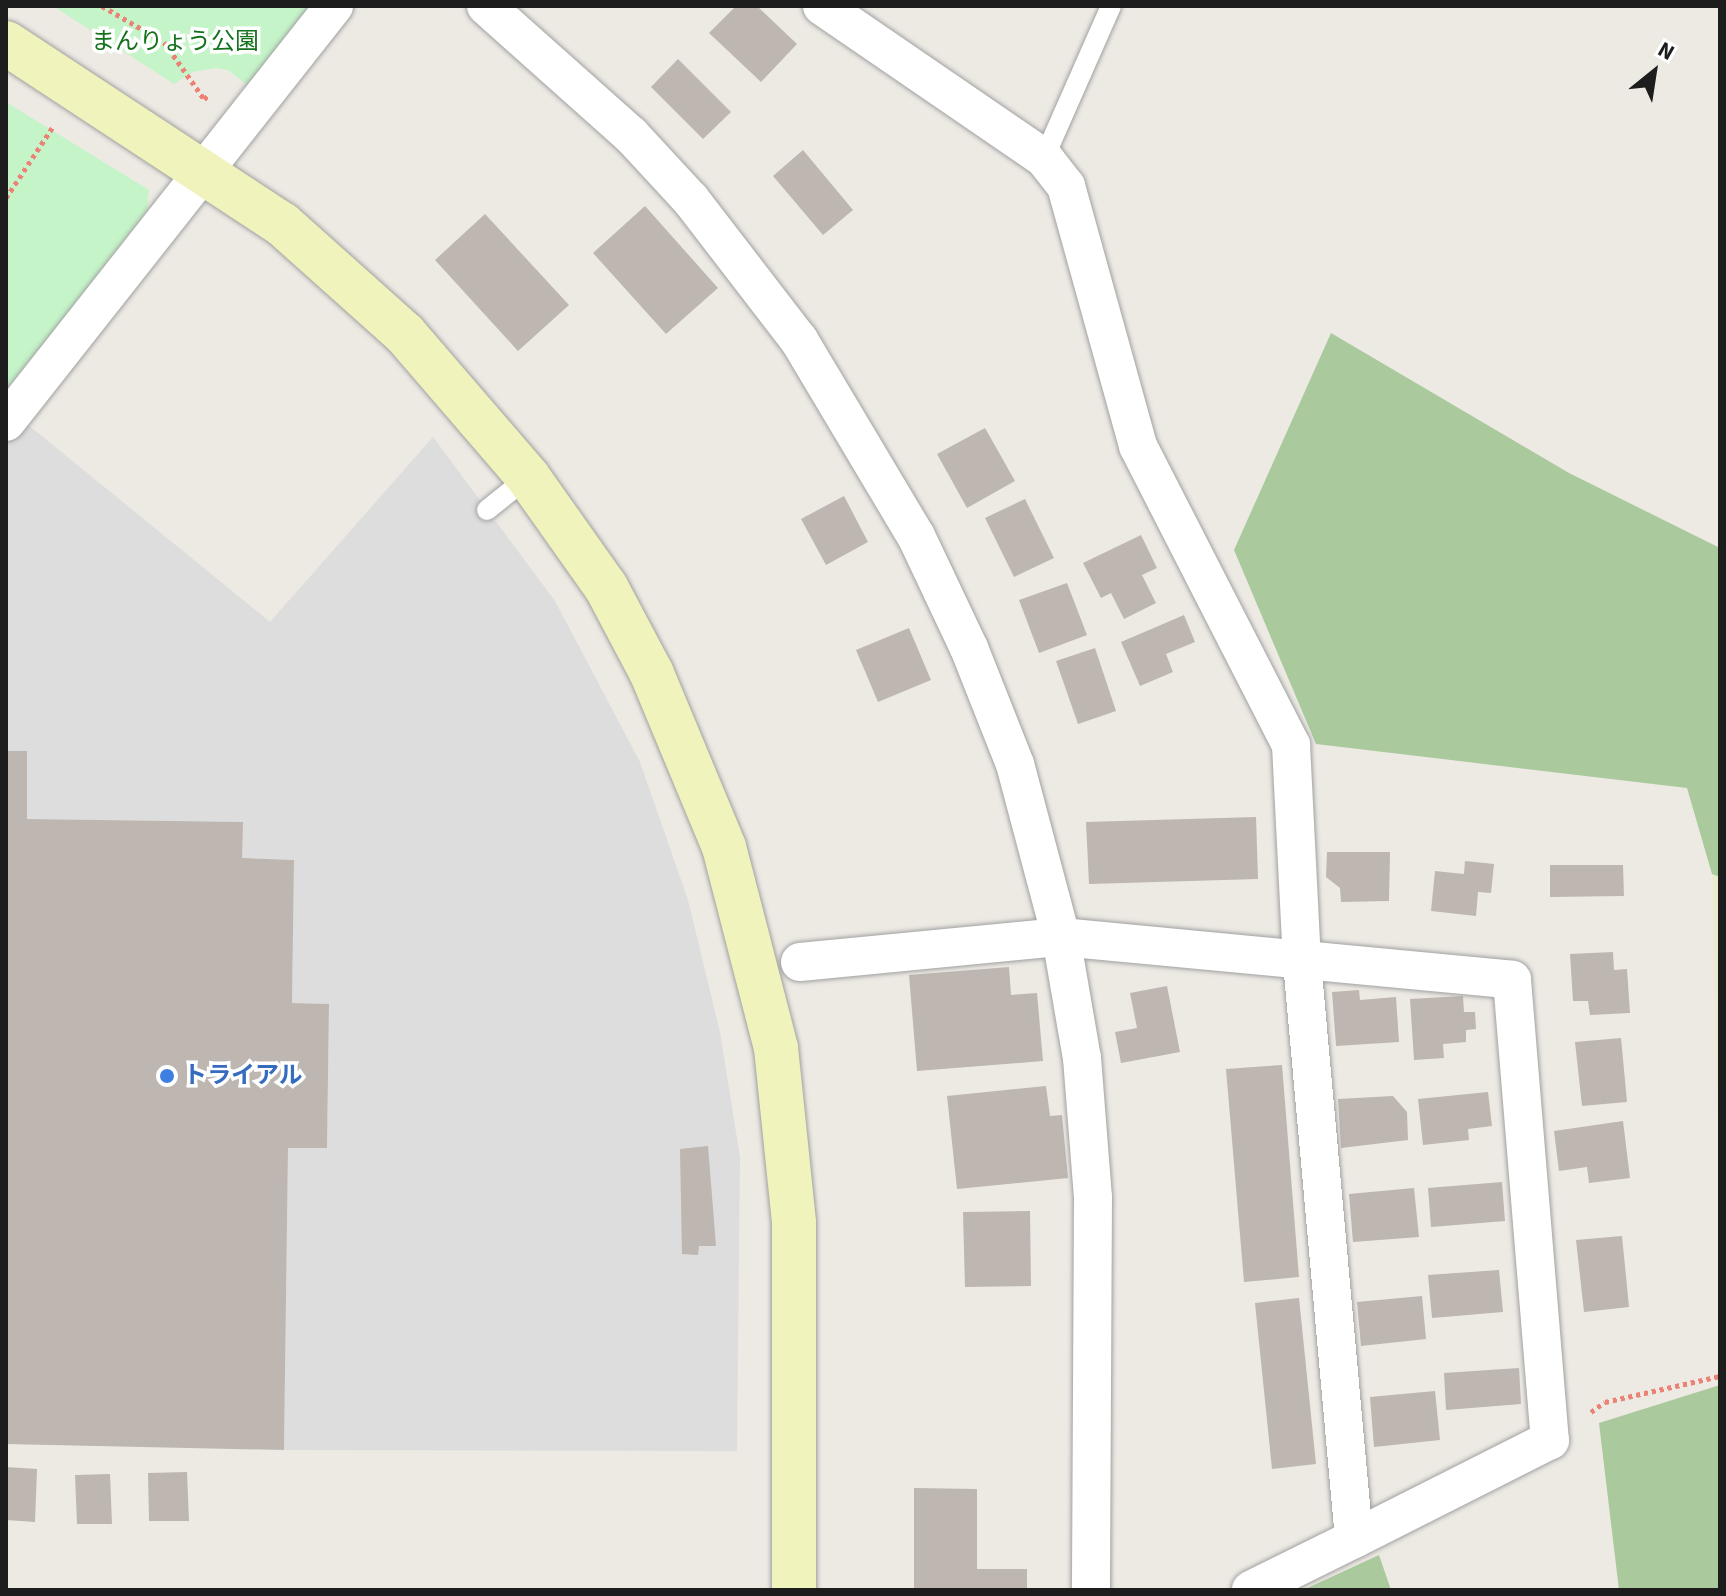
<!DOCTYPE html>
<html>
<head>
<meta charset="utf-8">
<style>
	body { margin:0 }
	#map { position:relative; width:1726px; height:1596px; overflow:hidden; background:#edeae4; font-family:"Source Sans 3","Noto Sans JP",sans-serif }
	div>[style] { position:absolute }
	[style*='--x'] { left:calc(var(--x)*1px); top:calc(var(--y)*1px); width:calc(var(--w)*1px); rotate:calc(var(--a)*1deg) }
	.farmland>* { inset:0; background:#e9ebd1 }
	.forest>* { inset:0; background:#aac99d }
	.park>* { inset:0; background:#c5f4c8 }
	.parking>* { inset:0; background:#ddd }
	.building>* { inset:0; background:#bdb6b1 }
	.path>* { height:5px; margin-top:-2.5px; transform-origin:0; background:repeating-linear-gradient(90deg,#ec8176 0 4px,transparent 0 8px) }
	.roads { filter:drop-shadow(0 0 2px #a1a1a1) drop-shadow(0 0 2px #a1a1a1) }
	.lane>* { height:20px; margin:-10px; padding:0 10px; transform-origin:10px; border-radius:10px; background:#fff }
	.street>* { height:38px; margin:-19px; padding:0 19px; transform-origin:19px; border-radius:19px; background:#fff }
	.secondary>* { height:44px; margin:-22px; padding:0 22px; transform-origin:22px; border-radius:22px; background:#f1f3bc }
	.dots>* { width:22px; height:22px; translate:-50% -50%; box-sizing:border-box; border:4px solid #fff; border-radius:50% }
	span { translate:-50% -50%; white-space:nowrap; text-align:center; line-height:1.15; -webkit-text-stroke:7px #fff; paint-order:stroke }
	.park-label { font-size:24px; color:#15711c }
	.shop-label { font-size:24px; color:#366cbe; font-weight:700 }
	.left { translate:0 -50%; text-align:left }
	.frame { position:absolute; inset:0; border:8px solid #1d1d1d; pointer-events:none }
	.north { position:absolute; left:1614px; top:32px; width:80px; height:80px; -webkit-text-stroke:6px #fff; paint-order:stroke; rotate:30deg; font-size:22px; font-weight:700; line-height:32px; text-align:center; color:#1d1d1d }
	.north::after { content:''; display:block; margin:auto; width:28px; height:36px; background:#1d1d1d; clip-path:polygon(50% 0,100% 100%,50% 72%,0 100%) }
</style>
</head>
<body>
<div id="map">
	<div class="farmland">
		<div style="clip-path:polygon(1712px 874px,1720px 877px,1720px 1237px)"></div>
	</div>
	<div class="forest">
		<div style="clip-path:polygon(1331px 333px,1569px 473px,1720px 548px,1720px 877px,1712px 874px,1687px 788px,1316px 744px,1234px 550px)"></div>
		<div style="clip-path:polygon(1720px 1385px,1720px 1590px,1619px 1590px,1599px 1423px)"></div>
		<div style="clip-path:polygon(1379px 1555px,1391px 1590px,1303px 1590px)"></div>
	</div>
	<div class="park">
		<div style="clip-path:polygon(53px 6px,311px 6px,251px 88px,228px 70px,215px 68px,193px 72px,174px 84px)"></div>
		<div style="clip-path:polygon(6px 102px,149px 190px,147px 211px,6px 394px)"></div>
	</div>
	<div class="parking">
		<div style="clip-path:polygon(21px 419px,270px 622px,433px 437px,555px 601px,640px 762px,688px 900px,720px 1032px,740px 1157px,737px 1451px,284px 1450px,288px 1148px,327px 1148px,329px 1004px,292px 1003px,294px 860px,242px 858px,242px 822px,27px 819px,27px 752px,6px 751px,6px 444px)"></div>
	</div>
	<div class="building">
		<div style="clip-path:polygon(736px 6px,757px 6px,797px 44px,761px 82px,709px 33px)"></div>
		<div style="clip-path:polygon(678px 59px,731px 112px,703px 139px,651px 87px)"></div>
		<div style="clip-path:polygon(803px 150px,853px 210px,823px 235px,773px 176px)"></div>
		<div style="clip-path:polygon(645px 206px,718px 288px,666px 334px,593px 253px)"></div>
		<div style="clip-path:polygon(485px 214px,569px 305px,518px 351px,435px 260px)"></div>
		<div style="clip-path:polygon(985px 428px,1015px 481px,967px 508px,937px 454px)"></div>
		<div style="clip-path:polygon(844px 496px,868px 542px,826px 565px,801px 519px)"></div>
		<div style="clip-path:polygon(1025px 499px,1054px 558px,1014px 577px,985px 518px)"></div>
		<div style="clip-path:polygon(1141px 535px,1157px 568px,1142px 575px,1156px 603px,1124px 619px,1111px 593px,1101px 598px,1083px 563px)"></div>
		<div style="clip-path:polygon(1067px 583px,1087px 635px,1039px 653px,1019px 600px)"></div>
		<div style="clip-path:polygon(1184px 615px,1195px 642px,1166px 654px,1173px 672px,1140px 686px,1121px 642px)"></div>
		<div style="clip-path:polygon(909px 628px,931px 680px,878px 702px,856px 650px)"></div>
		<div style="clip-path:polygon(1095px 648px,1116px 711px,1078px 724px,1056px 661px)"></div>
		<div style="clip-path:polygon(6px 751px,27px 751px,27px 819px,243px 822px,242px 858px,294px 860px,292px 1003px,329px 1004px,327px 1148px,288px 1148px,284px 1450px,6px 1444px)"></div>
		<div style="clip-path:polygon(1256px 817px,1258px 879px,1089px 884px,1086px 822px)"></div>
		<div style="clip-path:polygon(1327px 852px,1390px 852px,1389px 901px,1341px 902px,1340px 888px,1326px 877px)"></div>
		<div style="clip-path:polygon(1465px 861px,1494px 864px,1491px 893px,1478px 892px,1476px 916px,1431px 911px,1435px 871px,1464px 874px)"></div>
		<div style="clip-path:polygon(1550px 865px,1623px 865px,1624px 896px,1550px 897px)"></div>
		<div style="clip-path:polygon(1613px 952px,1614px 970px,1627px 969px,1630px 1013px,1590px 1015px,1588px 1001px,1573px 1001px,1570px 954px)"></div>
		<div style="clip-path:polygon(1009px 967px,1011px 995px,1037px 993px,1043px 1061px,917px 1071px,909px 975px)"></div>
		<div style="clip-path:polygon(1167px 986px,1180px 1052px,1121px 1063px,1115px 1032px,1137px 1028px,1130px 993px)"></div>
		<div style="clip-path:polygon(1359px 990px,1360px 1000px,1396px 997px,1399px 1042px,1336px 1046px,1332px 992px)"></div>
		<div style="clip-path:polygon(1463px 996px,1464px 1012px,1475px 1012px,1476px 1029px,1466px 1030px,1466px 1042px,1443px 1044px,1444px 1058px,1414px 1060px,1410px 999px)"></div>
		<div style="clip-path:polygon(1621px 1038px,1627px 1102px,1582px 1106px,1575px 1042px)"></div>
		<div style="clip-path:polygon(1282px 1065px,1299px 1277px,1244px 1282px,1226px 1069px)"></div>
		<div style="clip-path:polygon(1046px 1086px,1050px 1116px,1062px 1115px,1068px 1178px,957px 1189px,947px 1096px)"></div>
		<div style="clip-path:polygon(1488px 1092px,1492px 1126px,1468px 1129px,1469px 1140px,1423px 1145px,1418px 1099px)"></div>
		<div style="clip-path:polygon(1393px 1096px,1407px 1112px,1408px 1140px,1341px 1148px,1338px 1099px)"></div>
		<div style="clip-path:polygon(1623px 1121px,1630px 1178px,1589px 1183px,1587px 1167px,1559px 1171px,1554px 1131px)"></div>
		<div style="clip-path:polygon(708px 1146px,716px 1246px,699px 1246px,698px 1255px,682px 1254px,680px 1149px)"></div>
		<div style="clip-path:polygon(1502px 1182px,1505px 1221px,1431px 1227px,1428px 1188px)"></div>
		<div style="clip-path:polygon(1414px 1188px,1419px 1237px,1353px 1242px,1349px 1194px)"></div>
		<div style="clip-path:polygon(1030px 1211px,1031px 1286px,965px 1287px,963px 1212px)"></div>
		<div style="clip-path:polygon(1622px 1236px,1629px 1307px,1584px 1312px,1576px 1240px)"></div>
		<div style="clip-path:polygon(1499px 1270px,1503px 1312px,1432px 1318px,1428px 1275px)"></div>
		<div style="clip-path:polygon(1422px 1296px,1426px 1339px,1361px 1346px,1357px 1302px)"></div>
		<div style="clip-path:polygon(1299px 1298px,1316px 1464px,1272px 1469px,1255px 1303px)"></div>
		<div style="clip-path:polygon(1519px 1368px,1521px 1404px,1446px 1410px,1444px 1373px)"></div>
		<div style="clip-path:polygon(1435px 1391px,1440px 1440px,1374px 1447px,1370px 1397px)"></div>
		<div style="clip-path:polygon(6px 1467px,37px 1469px,35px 1522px,6px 1520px)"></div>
		<div style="clip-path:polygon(187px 1472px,189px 1521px,149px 1521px,148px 1473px)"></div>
		<div style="clip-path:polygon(110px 1474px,112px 1524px,77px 1524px,75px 1475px)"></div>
		<div style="clip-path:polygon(914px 1488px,977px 1489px,977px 1569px,1027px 1569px,1027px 1590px,914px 1590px)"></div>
	</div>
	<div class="path">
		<div style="--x:102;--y:6;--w:72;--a:30.1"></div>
		<div style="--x:164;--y:42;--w:70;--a:54.9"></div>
		<div style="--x:204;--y:99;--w:6;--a:-39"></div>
		<div style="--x:6;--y:198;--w:87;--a:-56.7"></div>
		<div style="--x:1591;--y:1412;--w:17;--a:-36"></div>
		<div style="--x:1605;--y:1402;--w:118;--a:-12.7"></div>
	</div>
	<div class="roads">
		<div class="lane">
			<div style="--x:1044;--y:158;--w:166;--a:-66.2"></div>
			<div style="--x:487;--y:510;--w:53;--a:-38.8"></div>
		</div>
		<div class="street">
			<div style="--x:486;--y:6;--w:194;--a:41.7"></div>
			<div style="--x:631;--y:135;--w:88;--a:47.3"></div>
			<div style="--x:691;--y:200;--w:177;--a:52.4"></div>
			<div style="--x:799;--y:340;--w:228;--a:59.2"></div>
			<div style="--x:916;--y:536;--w:124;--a:64.7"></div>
			<div style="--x:969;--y:648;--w:125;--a:68.4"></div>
			<div style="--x:1015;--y:764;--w:179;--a:75.1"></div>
			<div style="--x:1061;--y:937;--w:123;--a:80.2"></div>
			<div style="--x:1082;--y:1058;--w:139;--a:85.5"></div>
			<div style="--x:1093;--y:1197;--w:393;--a:90.3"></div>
			<div style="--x:822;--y:6;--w:269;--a:34.4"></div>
			<div style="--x:1044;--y:158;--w:36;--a:52"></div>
			<div style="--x:1066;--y:186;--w:270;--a:74.5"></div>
			<div style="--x:1138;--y:446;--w:336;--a:62.9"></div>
			<div style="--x:1291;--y:745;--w:217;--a:87.1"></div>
			<div style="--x:1302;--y:962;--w:579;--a:84.85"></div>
			<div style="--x:1354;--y:1539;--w:115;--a:153.7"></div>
			<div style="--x:6;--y:422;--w:530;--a:-51.75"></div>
			<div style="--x:800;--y:962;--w:262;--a:-5.5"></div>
			<div style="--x:1061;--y:937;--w:453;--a:5.4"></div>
			<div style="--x:1512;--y:980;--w:462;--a:85.3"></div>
			<div style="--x:1550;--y:1440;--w:220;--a:153.2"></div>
		</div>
		<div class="secondary">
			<div style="--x:6;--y:43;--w:330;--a:33.3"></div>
			<div style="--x:282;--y:224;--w:165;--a:41.8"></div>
			<div style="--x:405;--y:334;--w:189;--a:49.3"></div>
			<div style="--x:528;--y:477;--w:135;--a:54.7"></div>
			<div style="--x:606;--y:587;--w:98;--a:62.1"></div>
			<div style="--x:652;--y:674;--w:187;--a:67.4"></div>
			<div style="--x:724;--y:847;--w:208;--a:75.5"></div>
			<div style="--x:776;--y:1048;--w:175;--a:84.1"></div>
			<div style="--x:794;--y:1222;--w:368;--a:90"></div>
		</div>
	</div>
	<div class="dots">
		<div style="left:167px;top:1076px;background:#3f7fe0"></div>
	</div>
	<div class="park-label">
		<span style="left:175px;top:42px">まんりょう公園</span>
	</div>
	<div class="shop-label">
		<span class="left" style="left:183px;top:1076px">トライアル</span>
	</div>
	<div class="frame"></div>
	<div class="north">N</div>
</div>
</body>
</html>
